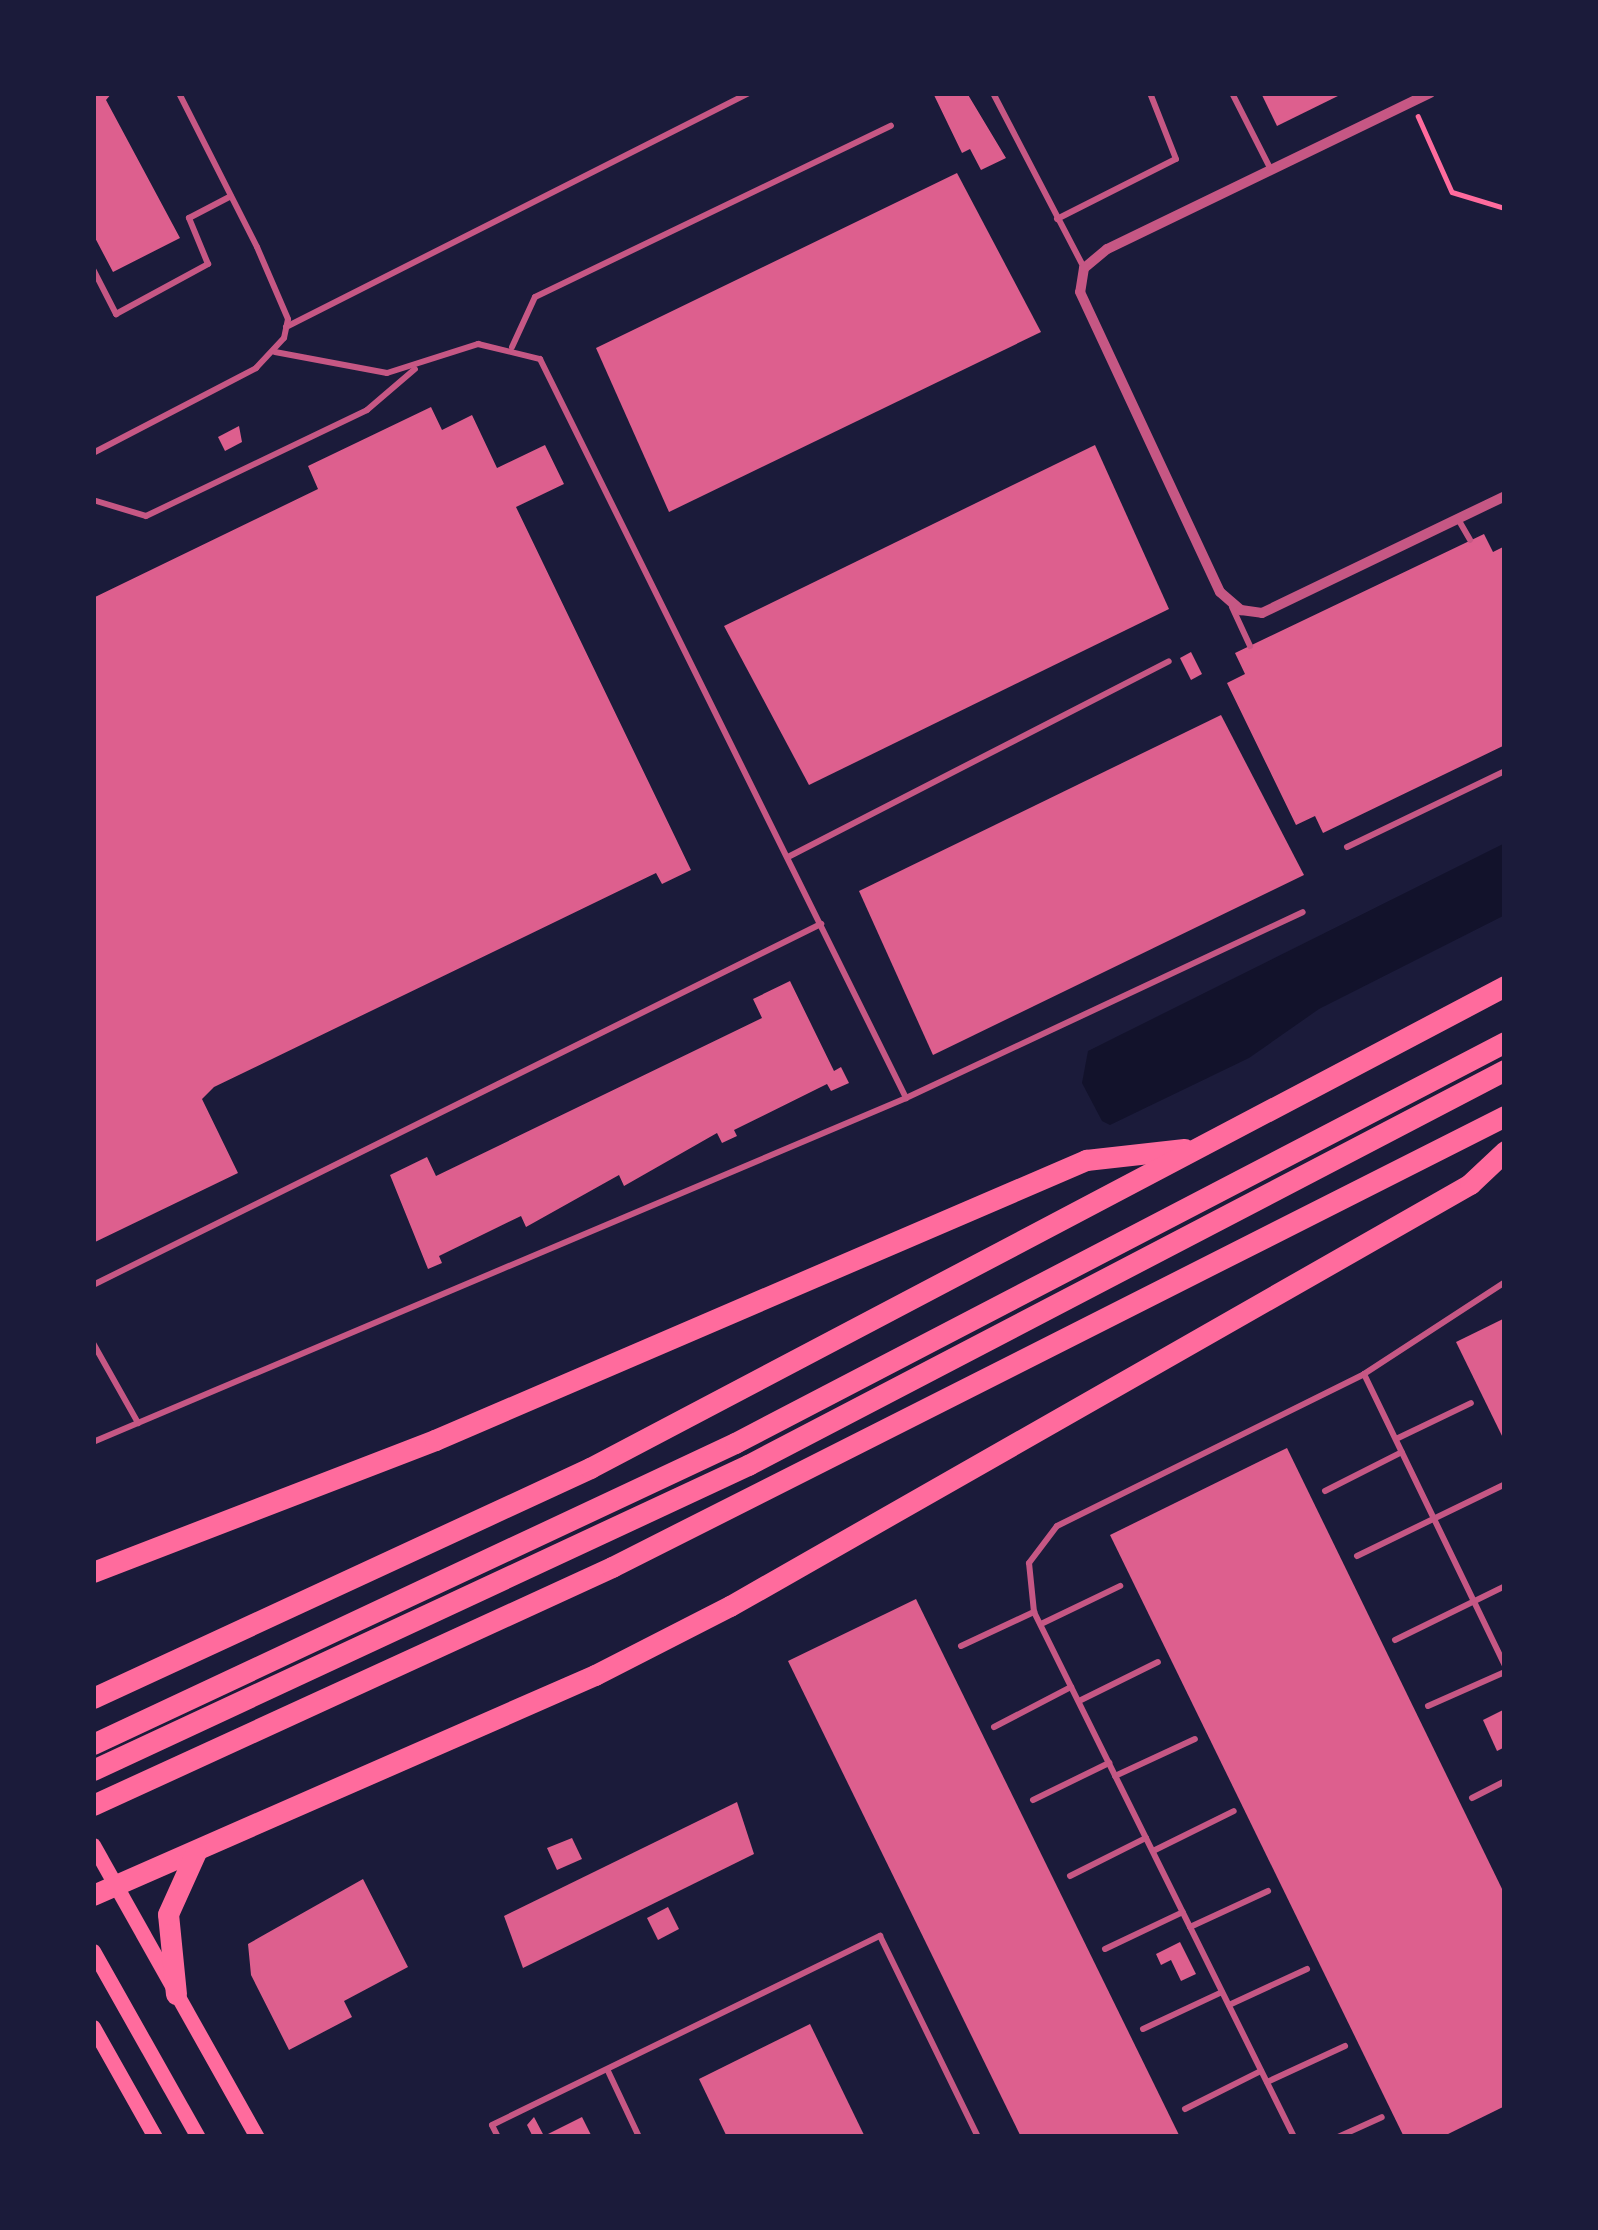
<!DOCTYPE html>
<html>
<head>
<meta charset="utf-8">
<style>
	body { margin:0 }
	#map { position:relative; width:1598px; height:2230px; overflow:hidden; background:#1b1b3a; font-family:Lato,sans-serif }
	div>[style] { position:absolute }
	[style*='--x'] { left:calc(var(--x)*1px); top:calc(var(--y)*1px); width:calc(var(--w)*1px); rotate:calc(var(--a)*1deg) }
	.water>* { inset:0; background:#12122b }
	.building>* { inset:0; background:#dd5f8e }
	.path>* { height:4.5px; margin:-2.25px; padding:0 2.25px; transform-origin:2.25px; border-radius:2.25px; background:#ff6b9d }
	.service>* { height:6px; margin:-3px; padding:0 3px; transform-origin:3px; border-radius:3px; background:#c65784 }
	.minor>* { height:10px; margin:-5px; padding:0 5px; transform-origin:5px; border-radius:5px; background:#c65784 }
	.secondary>* { height:15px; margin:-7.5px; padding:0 7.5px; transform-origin:7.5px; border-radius:7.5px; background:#ff6b9d }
	.motorway>* { height:21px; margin:-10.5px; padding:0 10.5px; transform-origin:10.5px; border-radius:10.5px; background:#ff6b9d }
	span { translate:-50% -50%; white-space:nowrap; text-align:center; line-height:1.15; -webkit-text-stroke:9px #1b1b3a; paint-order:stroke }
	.frame { position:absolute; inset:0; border:96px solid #1b1b3a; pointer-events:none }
</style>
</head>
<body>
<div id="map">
	<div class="water">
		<div style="clip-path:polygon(1505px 843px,1505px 915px,1319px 1009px,1249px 1058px,1110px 1125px,1102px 1121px,1082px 1083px,1088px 1051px)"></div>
	</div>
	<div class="building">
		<div style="clip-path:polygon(93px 93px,112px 93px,106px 100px,180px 238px,113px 272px,93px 234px)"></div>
		<div style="clip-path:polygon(933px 93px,967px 93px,1006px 158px,981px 170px,970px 149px,962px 153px)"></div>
		<div style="clip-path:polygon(1261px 93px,1344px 93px,1277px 126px)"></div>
		<div style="clip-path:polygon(957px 173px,1041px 332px,669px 512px,596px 348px)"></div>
		<div style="clip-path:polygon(431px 407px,442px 430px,472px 415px,497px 468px,545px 445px,564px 484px,516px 507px,691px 870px,662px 884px,656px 873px,214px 1087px,202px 1099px,238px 1173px,93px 1243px,93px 598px,318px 489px,308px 466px)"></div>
		<div style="clip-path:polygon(239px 426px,242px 442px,225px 451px,218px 437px)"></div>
		<div style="clip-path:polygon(1095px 445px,1169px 609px,809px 785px,724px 626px)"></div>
		<div style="clip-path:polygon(1484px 534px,1493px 552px,1505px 546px,1505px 745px,1323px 833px,1315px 816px,1296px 825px,1227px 683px,1245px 674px,1235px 653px)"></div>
		<div style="clip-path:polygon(1191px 652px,1202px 674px,1191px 680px,1180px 658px)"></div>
		<div style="clip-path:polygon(1221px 715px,1304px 875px,933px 1055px,859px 891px)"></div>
		<div style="clip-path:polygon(790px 981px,834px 1071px,841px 1067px,849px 1083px,831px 1091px,827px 1084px,734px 1130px,737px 1136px,722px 1143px,717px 1133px,624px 1186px,619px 1175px,526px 1227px,521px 1216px,439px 1256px,442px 1263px,428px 1269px,390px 1175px,427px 1157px,436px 1176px,762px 1018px,753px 999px)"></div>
		<div style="clip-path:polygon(1505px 1318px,1505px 1442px,1456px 1342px)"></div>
		<div style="clip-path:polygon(1287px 1448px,1505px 1895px,1505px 2106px,1442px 2137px,1404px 2137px,1110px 1535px)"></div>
		<div style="clip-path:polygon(916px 1599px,1180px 2137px,1021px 2137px,788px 1661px)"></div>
		<div style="clip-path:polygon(1505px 1709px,1505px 1747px,1497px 1751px,1483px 1720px)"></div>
		<div style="clip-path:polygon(737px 1802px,754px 1854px,523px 1968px,504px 1916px)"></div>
		<div style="clip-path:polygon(572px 1838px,582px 1859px,557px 1870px,547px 1848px)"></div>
		<div style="clip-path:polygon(363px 1879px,408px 1967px,344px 2001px,352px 2017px,289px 2050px,251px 1975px,248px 1944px)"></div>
		<div style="clip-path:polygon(668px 1907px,679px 1929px,658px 1940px,647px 1918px)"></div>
		<div style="clip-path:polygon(1180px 1942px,1196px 1974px,1181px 1981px,1171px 1960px,1161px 1965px,1156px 1954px)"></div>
		<div style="clip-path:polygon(810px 2024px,865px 2137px,727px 2137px,699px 2079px)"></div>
		<div style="clip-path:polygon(534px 2117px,544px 2136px,582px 2117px,592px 2137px,533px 2137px,527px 2125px)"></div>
	</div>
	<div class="path">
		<div style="--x:1418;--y:116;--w:83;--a:65.9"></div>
		<div style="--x:1452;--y:192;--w:55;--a:16.8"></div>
	</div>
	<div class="service">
		<div style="--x:993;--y:93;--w:197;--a:62.5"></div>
		<div style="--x:1232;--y:93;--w:86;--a:63.1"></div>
		<div style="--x:1057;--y:219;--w:133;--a:-26.8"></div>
		<div style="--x:1176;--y:159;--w:71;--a:-111.5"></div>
		<div style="--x:93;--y:269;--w:51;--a:62.9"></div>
		<div style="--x:116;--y:314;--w:105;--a:-28.5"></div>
		<div style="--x:208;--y:264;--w:50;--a:-112.4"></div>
		<div style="--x:189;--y:218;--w:47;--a:-27.6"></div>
		<div style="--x:286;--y:327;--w:519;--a:-26.81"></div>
		<div style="--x:512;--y:347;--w:55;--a:-65.3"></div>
		<div style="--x:535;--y:297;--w:395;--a:-25.7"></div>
		<div style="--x:275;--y:352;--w:114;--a:10.6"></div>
		<div style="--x:387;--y:373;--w:96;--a:-17.7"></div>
		<div style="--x:478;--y:344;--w:64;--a:13.6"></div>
		<div style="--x:540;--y:359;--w:825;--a:63.65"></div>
		<div style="--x:93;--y:453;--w:184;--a:-27.5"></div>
		<div style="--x:256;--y:368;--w:41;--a:-47"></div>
		<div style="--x:284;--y:338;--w:19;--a:-78"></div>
		<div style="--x:288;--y:319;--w:78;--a:-113.3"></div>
		<div style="--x:257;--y:247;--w:173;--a:-116.9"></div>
		<div style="--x:93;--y:500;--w:55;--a:16.8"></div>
		<div style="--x:146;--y:516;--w:245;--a:-25.6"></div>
		<div style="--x:367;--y:410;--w:63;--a:-40.5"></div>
		<div style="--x:1458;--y:519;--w:24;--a:60"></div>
		<div style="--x:1232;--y:607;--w:43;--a:65.2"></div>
		<div style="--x:1347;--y:847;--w:175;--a:-25.7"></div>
		<div style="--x:788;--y:857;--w:428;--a:-27.2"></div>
		<div style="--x:93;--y:1285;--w:813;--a:-26.38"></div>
		<div style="--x:93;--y:1343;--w:92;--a:60.6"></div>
		<div style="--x:1364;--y:1374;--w:324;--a:64.2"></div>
		<div style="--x:1396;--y:1439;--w:83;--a:-25.6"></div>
		<div style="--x:93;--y:1442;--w:883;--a:-22.93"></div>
		<div style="--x:906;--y:1098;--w:438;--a:-25.1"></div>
		<div style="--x:1325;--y:1491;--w:86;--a:-26.9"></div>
		<div style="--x:1357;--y:1556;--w:165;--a:-25.9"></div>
		<div style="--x:1034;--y:1612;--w:49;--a:-95.8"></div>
		<div style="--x:1029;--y:1563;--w:46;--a:-52.9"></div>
		<div style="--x:1057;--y:1526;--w:343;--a:-26.3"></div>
		<div style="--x:1364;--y:1374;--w:168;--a:-33.1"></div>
		<div style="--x:1041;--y:1624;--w:88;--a:-25.7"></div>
		<div style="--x:1395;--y:1640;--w:123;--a:-26.1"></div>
		<div style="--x:961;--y:1646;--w:81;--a:-25"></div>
		<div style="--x:1034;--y:1612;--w:586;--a:63.65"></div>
		<div style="--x:1079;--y:1701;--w:88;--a:-26.3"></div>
		<div style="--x:1428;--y:1706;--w:84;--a:-23.8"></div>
		<div style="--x:994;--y:1727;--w:87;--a:-27.5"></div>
		<div style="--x:1115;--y:1776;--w:88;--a:-24.8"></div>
		<div style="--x:1472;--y:1798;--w:37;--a:-27"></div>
		<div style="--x:1033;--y:1800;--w:85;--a:-26"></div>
		<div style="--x:1153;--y:1851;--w:90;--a:-26.3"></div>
		<div style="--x:1070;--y:1876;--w:85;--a:-26.6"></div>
		<div style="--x:1190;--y:1927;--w:86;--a:-24.8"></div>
		<div style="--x:1105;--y:1949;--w:86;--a:-25.4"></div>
		<div style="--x:1229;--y:2005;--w:86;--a:-24.8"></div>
		<div style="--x:1143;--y:2029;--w:87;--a:-25.1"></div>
		<div style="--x:608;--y:2071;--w:73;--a:64.8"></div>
		<div style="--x:1267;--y:2082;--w:86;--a:-24.8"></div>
		<div style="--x:1185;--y:2109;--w:85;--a:-26.6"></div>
		<div style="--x:498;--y:2137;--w:13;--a:-117"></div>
		<div style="--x:492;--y:2125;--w:432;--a:-26"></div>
		<div style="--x:880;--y:1936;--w:224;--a:64"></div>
		<div style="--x:1338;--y:2137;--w:48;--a:-24.4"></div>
	</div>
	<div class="minor">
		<div style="--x:1430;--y:93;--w:359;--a:154.2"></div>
		<div style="--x:1107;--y:249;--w:30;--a:140"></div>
		<div style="--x:1084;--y:268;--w:24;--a:99"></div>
		<div style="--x:1080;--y:292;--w:331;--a:65"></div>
		<div style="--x:1220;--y:592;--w:28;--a:41"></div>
		<div style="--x:1241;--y:610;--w:21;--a:8"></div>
		<div style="--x:1262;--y:613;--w:270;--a:-25.7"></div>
	</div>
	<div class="secondary">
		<div style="--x:93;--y:1845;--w:335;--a:60.7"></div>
		<div style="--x:93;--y:1951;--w:214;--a:60.6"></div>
		<div style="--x:93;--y:2027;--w:126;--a:60.6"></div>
	</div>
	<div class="motorway">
		<div style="--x:93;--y:1572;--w:367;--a:-21.1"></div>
		<div style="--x:435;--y:1440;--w:709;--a:-23.27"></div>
		<div style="--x:1086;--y:1160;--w:99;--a:-6.4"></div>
		<div style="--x:93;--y:1698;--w:548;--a:-24.83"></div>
		<div style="--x:590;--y:1468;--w:1034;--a:-27.78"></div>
		<div style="--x:93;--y:1744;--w:709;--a:-25.12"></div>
		<div style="--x:735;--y:1443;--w:868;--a:-27.51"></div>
		<div style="--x:93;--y:1770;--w:723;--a:-24.97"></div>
		<div style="--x:748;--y:1465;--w:854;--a:-27.56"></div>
		<div style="--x:93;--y:1805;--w:571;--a:-24.63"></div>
		<div style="--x:612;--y:1567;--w:1000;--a:-26.8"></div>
		<div style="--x:93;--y:1895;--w:548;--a:-23.67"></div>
		<div style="--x:595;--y:1675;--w:152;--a:-27.1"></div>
		<div style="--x:730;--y:1606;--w:852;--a:-29.69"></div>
		<div style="--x:1470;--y:1184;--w:48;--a:-43.3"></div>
		<div style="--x:176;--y:1994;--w:80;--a:-95.7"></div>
		<div style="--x:168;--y:1914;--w:68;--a:-65.7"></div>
	</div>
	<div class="frame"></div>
</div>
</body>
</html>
